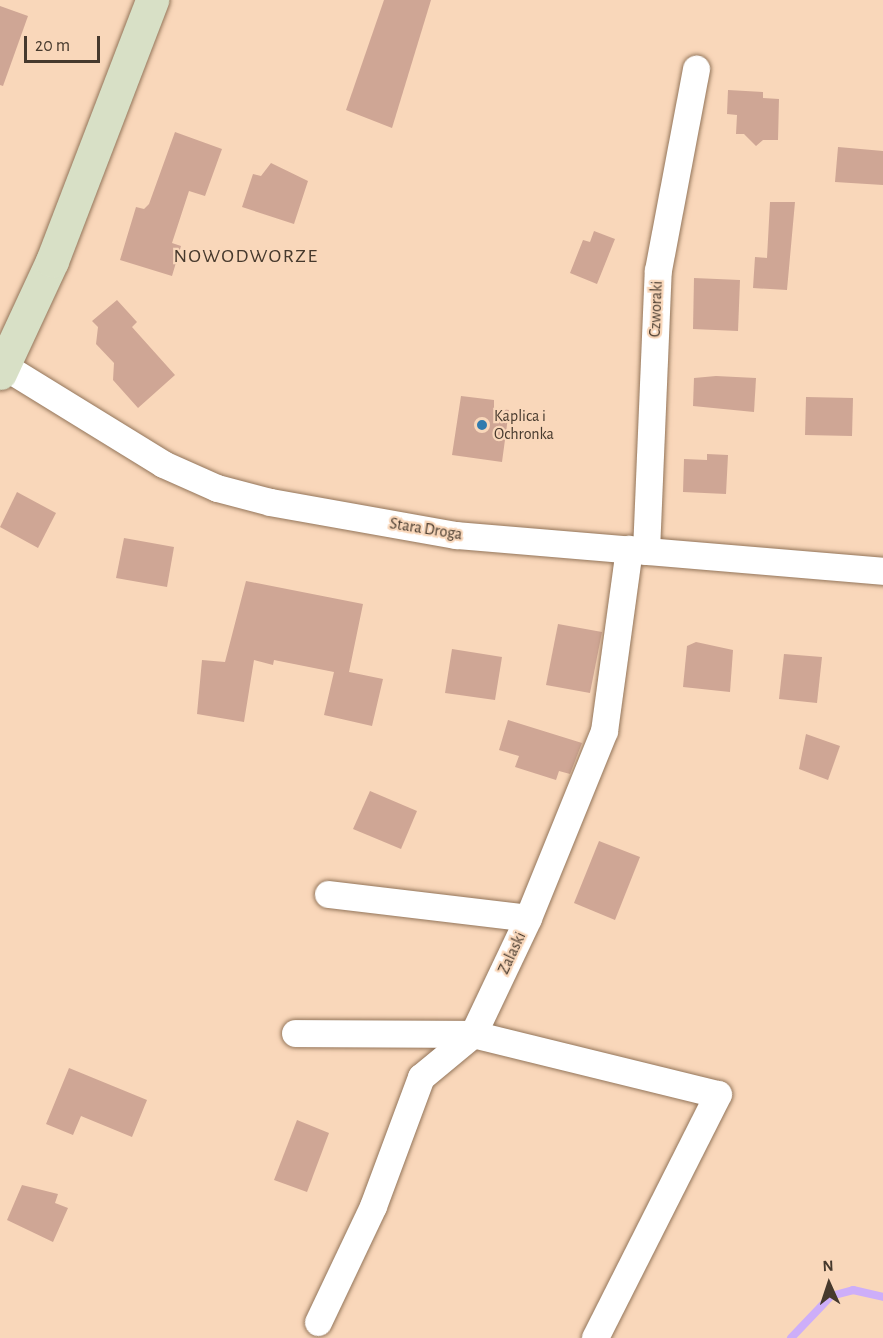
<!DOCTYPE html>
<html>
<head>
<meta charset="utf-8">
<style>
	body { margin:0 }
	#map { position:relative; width:883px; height:1338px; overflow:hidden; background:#f9d7ba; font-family:"Alegreya Sans",sans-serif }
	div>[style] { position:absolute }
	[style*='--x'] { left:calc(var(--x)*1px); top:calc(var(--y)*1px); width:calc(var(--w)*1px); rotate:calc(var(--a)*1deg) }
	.stream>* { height:8px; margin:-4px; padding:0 4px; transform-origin:4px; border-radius:4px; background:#cdaef9 }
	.building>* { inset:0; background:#cfa695 }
	.roads { filter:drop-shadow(0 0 2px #93755a) drop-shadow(0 0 2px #93755a) }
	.street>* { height:27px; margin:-13.5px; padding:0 13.5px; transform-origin:13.5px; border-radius:13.5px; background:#fff }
	.secondary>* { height:33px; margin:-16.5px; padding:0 16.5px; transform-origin:16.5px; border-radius:16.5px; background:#d8e0c6 }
	.dots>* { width:16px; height:16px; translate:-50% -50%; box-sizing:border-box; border:3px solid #f9d7ba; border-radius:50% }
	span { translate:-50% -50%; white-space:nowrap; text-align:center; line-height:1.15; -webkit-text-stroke:4.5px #f9d7ba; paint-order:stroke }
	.street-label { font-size:16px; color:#46392d }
	.poi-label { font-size:16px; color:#46392d }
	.left { translate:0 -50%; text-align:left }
	.quarter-label { font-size:20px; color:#46392d; letter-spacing:1.5px }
	.north { position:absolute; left:799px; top:1254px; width:60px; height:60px; -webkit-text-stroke:4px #f9d7ba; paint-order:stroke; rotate:357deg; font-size:16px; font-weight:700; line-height:24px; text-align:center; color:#46392d }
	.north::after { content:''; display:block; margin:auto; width:21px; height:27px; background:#46392d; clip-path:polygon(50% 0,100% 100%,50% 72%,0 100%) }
	.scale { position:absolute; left:24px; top:36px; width:76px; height:27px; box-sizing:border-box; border:3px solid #46392d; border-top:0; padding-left:8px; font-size:18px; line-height:21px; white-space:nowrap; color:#46392d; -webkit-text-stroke:4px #f9d7ba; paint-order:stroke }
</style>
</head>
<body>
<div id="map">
	<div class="stream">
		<div style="--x:791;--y:1338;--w:58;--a:-46.4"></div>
		<div style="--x:831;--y:1296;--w:23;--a:-15"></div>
		<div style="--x:853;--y:1290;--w:31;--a:13"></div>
	</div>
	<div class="building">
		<div style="clip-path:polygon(384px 0,431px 0,392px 128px,346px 110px)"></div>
		<div style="clip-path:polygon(0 6px,28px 16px,3px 86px,0 85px)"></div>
		<div style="clip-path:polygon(728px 90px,763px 92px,763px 98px,779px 99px,778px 140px,763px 140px,756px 146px,744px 134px,736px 134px,737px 115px,727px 114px)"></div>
		<div style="clip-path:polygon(175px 132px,222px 149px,205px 196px,189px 191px,172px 243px,181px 246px,172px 276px,120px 260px,136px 207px,144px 209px,149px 204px)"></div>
		<div style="clip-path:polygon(838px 147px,883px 151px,883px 185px,835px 182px)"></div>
		<div style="clip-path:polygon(271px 163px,308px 181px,294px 224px,242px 207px,253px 174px,261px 176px)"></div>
		<div style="clip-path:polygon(770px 202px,795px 202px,787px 290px,753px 288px,755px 257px,767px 258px)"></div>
		<div style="clip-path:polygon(594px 231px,615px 239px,597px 284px,570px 273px,583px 240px,590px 242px)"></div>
		<div style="clip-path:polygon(694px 278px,740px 280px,738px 331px,693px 329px)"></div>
		<div style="clip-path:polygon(117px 300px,137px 322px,132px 327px,175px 375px,138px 408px,113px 380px,114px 363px,96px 344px,98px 327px,92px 321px)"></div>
		<div style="clip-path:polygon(716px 376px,756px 378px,754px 412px,693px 406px,694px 378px)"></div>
		<div style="clip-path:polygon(461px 396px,494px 400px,494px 408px,509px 410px,502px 462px,452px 455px)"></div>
		<div style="clip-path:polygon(806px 397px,853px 398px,852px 436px,805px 435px)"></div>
		<div style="clip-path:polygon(707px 454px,728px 455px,726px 494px,683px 492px,684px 459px,707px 460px)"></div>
		<div style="clip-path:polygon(17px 492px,56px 513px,38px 548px,0 527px)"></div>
		<div style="clip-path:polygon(124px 538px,174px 547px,167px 587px,116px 578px)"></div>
		<div style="clip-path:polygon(246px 581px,363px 604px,349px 672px,383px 679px,372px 726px,324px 715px,334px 672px,274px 660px,273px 665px,254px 660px,244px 722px,197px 714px,202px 660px,225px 662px)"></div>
		<div style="clip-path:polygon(558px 624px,602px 632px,590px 693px,546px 685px)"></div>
		<div style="clip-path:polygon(696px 642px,733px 650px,730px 692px,683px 687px,687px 646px)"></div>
		<div style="clip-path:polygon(452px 649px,502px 657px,495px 700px,445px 693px)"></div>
		<div style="clip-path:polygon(784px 654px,822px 657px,817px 703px,779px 699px)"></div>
		<div style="clip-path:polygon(508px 720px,582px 743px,570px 774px,559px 771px,556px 780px,515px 767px,519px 756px,499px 750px)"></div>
		<div style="clip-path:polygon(806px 734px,840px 746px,828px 780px,799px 769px)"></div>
		<div style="clip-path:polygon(370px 791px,417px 811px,401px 849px,353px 829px)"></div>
		<div style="clip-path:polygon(599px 841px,640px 857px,615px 920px,574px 903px)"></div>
		<div style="clip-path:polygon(69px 1068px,147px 1100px,132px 1137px,81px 1116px,73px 1135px,46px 1124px)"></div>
		<div style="clip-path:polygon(297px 1120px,329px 1133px,307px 1192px,274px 1180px)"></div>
		<div style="clip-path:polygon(22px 1185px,58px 1194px,55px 1203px,68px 1208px,53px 1242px,7px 1220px)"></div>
	</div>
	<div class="roads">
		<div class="street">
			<div style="--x:4;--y:366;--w:187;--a:31.6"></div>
			<div style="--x:163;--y:464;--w:59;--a:24"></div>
			<div style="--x:217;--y:488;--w:55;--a:14.8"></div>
			<div style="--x:270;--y:502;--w:189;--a:10.1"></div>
			<div style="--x:456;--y:535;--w:429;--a:4.8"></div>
			<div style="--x:646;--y:551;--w:281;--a:-87.6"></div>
			<div style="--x:658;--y:270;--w:205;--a:-79.3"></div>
			<div style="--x:328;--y:894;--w:201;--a:6.8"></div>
			<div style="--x:295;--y:1033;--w:178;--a:0.3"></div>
			<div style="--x:473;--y:1034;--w:252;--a:13.8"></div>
			<div style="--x:718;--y:1094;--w:273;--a:116.8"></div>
			<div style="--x:318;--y:1322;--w:128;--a:-64.6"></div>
			<div style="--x:373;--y:1206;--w:138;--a:-69.6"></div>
			<div style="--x:421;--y:1077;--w:67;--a:-39.6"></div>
			<div style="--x:473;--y:1034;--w:128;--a:-64.6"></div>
			<div style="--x:528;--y:918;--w:202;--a:-67.9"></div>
			<div style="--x:604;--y:731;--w:184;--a:-82.2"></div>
		</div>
		<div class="secondary">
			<div style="--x:0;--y:373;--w:123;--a:-65.1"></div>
			<div style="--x:52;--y:261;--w:280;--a:-69"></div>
		</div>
	</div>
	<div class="dots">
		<div style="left:482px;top:425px;background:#317bae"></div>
	</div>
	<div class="street-label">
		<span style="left:656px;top:309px;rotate:-88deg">Czworaki</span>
		<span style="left:426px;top:529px;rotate:9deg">Stara Droga</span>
		<span style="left:512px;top:953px;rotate:-65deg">Zalaski</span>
	</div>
	<div class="poi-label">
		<span class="left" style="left:494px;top:425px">Kaplica i<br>Ochronka</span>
	</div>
	<div class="quarter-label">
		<span style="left:246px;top:256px">NOWODWORZE</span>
	</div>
	<div class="north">N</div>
	<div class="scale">20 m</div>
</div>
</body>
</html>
